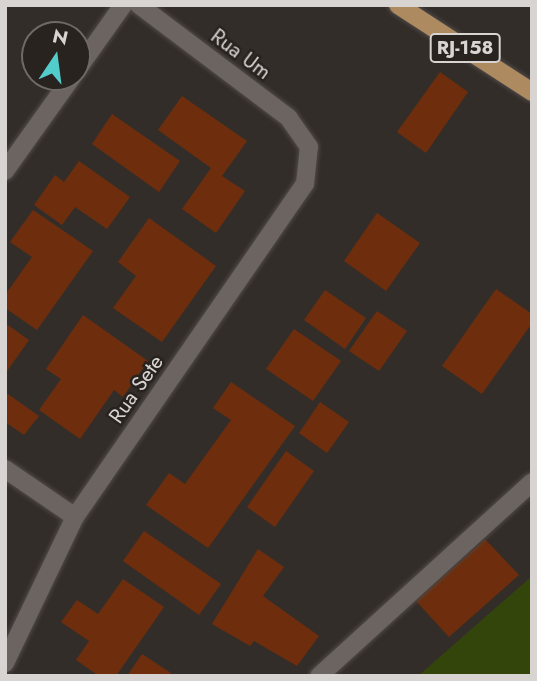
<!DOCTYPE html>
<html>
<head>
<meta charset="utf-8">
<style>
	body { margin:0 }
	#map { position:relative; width:537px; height:681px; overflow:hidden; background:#332d29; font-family:Jost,sans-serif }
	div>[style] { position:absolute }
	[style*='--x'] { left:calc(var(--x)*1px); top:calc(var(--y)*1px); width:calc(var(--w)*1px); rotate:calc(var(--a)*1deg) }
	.green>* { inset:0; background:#34450c }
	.building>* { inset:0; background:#6e2e0d }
	.roads { filter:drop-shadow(0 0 2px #4f4a48) drop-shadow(0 0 2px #4f4a48) }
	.street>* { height:18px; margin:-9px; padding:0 9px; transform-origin:9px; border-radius:9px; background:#6b6460 }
	.primary>* { height:18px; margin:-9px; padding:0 9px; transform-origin:9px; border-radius:9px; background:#ae8a61 }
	span { translate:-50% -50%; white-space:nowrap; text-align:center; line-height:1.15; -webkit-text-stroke:5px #292320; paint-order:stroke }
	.shield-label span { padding:2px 5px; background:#292320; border:2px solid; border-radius:5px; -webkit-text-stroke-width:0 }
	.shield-label { font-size:19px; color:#d8d4d2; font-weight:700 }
	.street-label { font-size:21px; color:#d8d4d2 }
	.frame { position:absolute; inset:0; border:7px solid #d8d4d2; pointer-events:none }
	.north { position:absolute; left:21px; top:21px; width:70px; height:70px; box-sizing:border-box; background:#292320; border:2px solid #6f6a67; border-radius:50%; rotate:13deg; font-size:19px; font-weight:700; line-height:28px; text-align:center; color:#d8d4d2 }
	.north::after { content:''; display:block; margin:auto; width:24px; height:32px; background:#52cdcc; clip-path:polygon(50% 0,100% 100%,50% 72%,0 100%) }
</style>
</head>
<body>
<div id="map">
	<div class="green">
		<div style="clip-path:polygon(532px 576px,532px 676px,418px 676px)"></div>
	</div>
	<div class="building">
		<div style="clip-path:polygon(440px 72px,468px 92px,426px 153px,397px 132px)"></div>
		<div style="clip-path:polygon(182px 96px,247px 141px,222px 176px,245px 191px,216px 233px,182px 209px,211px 168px,158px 130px)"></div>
		<div style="clip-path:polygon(112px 114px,180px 161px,159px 192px,92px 144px)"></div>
		<div style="clip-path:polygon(79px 161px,130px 197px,107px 229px,75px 207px,62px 225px,34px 205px,55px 175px,64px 182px)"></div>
		<div style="clip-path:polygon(33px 210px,93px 251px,37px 330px,5px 308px,5px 295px,32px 257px,10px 242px)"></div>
		<div style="clip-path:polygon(377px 213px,420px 243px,386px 291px,344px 261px)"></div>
		<div style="clip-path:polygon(149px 218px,216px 266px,162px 342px,113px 308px,136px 276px,118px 262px)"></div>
		<div style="clip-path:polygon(496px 289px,532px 314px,532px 323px,482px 394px,442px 366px)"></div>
		<div style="clip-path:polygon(325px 290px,366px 318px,345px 349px,304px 320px)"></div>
		<div style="clip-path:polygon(377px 311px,407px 331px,379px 371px,349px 351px)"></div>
		<div style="clip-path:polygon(83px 315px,148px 361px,123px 397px,114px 390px,80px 439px,39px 410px,61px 379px,46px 369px)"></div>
		<div style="clip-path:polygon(5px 323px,29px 340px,5px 374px)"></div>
		<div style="clip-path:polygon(294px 329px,341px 361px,313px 401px,266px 369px)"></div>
		<div style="clip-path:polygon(231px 382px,295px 426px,208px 548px,146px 505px,169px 473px,185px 484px,231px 420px,213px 408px)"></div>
		<div style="clip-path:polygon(5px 392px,39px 416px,24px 435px,5px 422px)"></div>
		<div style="clip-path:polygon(320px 402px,349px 422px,327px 453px,299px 433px)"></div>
		<div style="clip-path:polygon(286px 451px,314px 471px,275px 527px,247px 507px)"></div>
		<div style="clip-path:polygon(144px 531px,221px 584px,199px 615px,123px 561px)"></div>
		<div style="clip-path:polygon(485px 539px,519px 575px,449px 637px,416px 601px)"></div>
		<div style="clip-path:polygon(258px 549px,284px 567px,263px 596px,319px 636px,297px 666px,254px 641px,250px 646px,212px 624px)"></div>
		<div style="clip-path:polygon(123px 579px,164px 607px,116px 676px,99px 676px,76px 660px,89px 641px,61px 622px,77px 600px,98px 614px)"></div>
		<div style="clip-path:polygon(142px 654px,171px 673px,169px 676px,127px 676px)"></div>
	</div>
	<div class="roads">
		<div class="street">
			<div style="--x:77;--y:70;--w:80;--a:-54.7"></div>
			<div style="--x:5;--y:171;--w:115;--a:-54.5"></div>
			<div style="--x:5;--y:469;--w:85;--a:34.4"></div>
			<div style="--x:5;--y:663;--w:162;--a:-64.4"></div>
			<div style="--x:75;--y:517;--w:405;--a:-55.4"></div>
			<div style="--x:305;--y:184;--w:37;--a:-84"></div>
			<div style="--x:309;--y:147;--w:35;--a:-125"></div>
			<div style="--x:289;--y:118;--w:188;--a:-143"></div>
			<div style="--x:319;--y:676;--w:288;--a:-42.3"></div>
		</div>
		<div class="primary">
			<div style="--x:398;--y:5;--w:160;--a:33"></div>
		</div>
	</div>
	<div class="shield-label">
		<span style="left:465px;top:48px">RJ-158</span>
	</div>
	<div class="street-label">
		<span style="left:241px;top:54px;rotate:37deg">Rua Um</span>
		<span style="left:136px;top:389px;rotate:-55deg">Rua Sete</span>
	</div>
	<div class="frame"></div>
	<div class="north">N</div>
</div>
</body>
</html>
